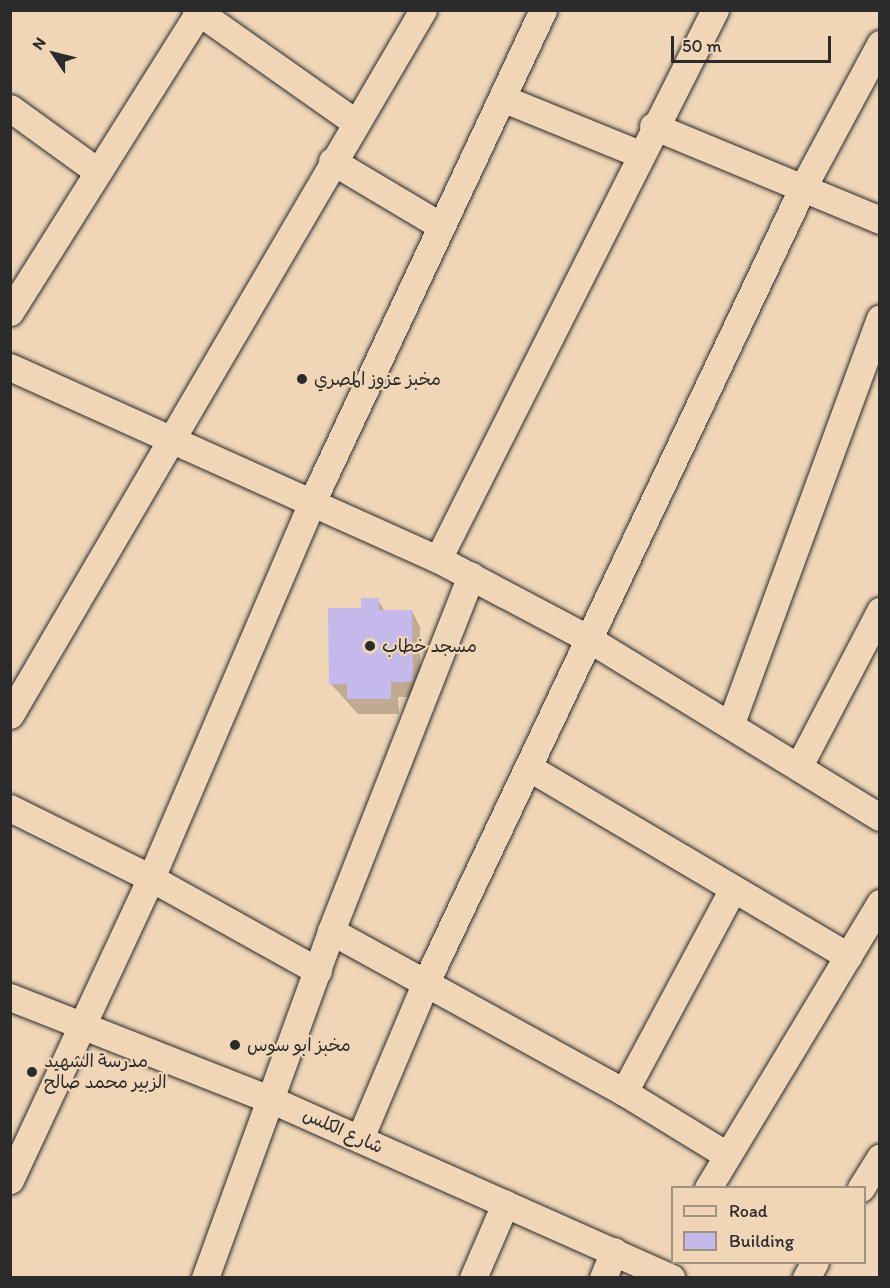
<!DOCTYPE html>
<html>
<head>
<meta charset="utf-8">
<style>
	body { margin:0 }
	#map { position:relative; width:890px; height:1288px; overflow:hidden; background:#f0d6b7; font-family:Itim,"Playpen Sans Arabic",sans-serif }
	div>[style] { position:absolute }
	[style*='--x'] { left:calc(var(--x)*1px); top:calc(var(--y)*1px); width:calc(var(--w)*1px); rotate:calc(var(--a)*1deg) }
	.shadow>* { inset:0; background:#0003 }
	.building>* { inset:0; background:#c5b9eb }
	.roads { filter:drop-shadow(0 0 2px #2b2b2b) drop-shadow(0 0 2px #2b2b2b) }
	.minor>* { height:27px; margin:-13.5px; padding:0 13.5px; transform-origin:13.5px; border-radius:13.5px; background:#f0d6b7 }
	.dots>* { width:16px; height:16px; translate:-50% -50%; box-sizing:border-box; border:3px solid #f0d6b7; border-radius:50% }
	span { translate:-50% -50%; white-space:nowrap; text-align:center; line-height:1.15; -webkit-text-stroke:4.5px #f0d6b7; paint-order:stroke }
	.poi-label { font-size:18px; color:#2b2b2b }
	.left { translate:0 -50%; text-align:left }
	.street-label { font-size:18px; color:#2b2b2b }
	.frame { position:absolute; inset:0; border:12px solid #2b2b2b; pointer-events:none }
	.legend { position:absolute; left:671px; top:1186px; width:195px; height:78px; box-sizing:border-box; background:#f0d6b7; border:2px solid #a1927f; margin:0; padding:8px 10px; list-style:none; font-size:18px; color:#2b2b2b }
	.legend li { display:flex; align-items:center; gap:12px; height:30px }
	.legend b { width:30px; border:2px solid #a1927f }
	.north { position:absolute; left:24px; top:24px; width:60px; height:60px; -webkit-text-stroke:4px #f0d6b7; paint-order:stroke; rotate:305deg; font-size:16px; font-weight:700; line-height:24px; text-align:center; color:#2b2b2b }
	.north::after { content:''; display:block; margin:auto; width:21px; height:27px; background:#2b2b2b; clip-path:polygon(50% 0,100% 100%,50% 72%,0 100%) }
	.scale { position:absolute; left:671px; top:36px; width:160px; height:27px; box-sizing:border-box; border:3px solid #2b2b2b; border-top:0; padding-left:8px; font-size:18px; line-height:21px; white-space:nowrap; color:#2b2b2b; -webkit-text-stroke:4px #f0d6b7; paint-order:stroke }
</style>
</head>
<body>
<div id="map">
	<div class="shadow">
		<div style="clip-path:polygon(378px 600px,385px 612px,412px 611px,420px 627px,420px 697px,398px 697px,399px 714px,358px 714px,330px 683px,362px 609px)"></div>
	</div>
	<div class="building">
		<div style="clip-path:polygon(361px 598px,379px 598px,379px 610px,412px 610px,413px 682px,391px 682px,391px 699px,347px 699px,347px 684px,329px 684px,328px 608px,361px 608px)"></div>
	</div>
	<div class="roads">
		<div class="minor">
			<div style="--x:196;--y:10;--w:196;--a:35.2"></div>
			<div style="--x:502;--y:98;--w:149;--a:22.1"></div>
			<div style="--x:10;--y:108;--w:107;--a:35.9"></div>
			<div style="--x:653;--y:126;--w:246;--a:22.5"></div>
			<div style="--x:332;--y:161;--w:127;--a:30.8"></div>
			<div style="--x:10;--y:312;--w:357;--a:-57.8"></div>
			<div style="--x:10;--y:367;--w:469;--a:24.2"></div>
			<div style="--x:438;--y:559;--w:171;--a:27.9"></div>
			<div style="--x:589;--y:639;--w:341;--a:31.5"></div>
			<div style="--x:438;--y:559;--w:615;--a:-63.23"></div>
			<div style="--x:10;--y:715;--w:817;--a:-59.64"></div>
			<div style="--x:731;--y:723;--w:431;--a:-69.8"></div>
			<div style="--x:800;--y:764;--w:173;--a:-62.4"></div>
			<div style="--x:528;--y:767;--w:372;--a:30.6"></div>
			<div style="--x:10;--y:808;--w:157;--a:26.4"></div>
			<div style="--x:151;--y:878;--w:191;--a:29.1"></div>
			<div style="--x:331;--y:931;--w:334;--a:28.8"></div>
			<div style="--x:624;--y:1092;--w:121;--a:31.5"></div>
			<div style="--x:10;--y:997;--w:282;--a:21.5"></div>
			<div style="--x:272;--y:1100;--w:437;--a:24"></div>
			<div style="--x:624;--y:1092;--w:230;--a:-61.8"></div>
			<div style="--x:360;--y:1138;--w:167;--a:-67.1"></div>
			<div style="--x:425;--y:984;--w:880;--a:-64.63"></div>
			<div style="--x:802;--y:189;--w:165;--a:-61.7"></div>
			<div style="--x:10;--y:1180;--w:333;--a:-65"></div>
			<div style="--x:151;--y:878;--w:407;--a:-66.8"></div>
			<div style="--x:311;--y:504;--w:546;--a:-64.84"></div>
			<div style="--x:708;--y:1188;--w:333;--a:-58.9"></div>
			<div style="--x:861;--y:1188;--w:36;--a:-58"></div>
			<div style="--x:205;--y:1278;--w:369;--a:-70"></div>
			<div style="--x:331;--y:931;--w:382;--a:-68.5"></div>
			<div style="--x:473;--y:1278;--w:81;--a:-66.6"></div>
			<div style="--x:603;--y:1278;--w:29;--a:-68"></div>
			<div style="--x:806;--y:1278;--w:18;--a:-61"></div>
		</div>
	</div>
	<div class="dots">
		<div style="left:302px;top:379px;background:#2b2b2b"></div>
		<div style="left:370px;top:646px;background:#2b2b2b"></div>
		<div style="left:235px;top:1045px;background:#2b2b2b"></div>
		<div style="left:32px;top:1072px;background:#2b2b2b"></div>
	</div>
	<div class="poi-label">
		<span class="left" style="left:314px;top:379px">مخبز عزوز المصري</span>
		<span class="left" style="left:382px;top:646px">مسجد خطاب</span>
		<span class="left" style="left:247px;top:1045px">مخبز ابو سوس</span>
		<span class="left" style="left:44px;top:1072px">مدرسة الشهيد<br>الزبير محمد صالح</span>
	</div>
	<div class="street-label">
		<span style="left:343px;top:1131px;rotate:24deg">شارع الكلس</span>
	</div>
	<div class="frame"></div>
	<ul class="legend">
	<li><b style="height:8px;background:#f0d6b7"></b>Road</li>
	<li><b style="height:16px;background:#c5b9eb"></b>Building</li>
	</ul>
	<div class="north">N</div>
	<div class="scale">50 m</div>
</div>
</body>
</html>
